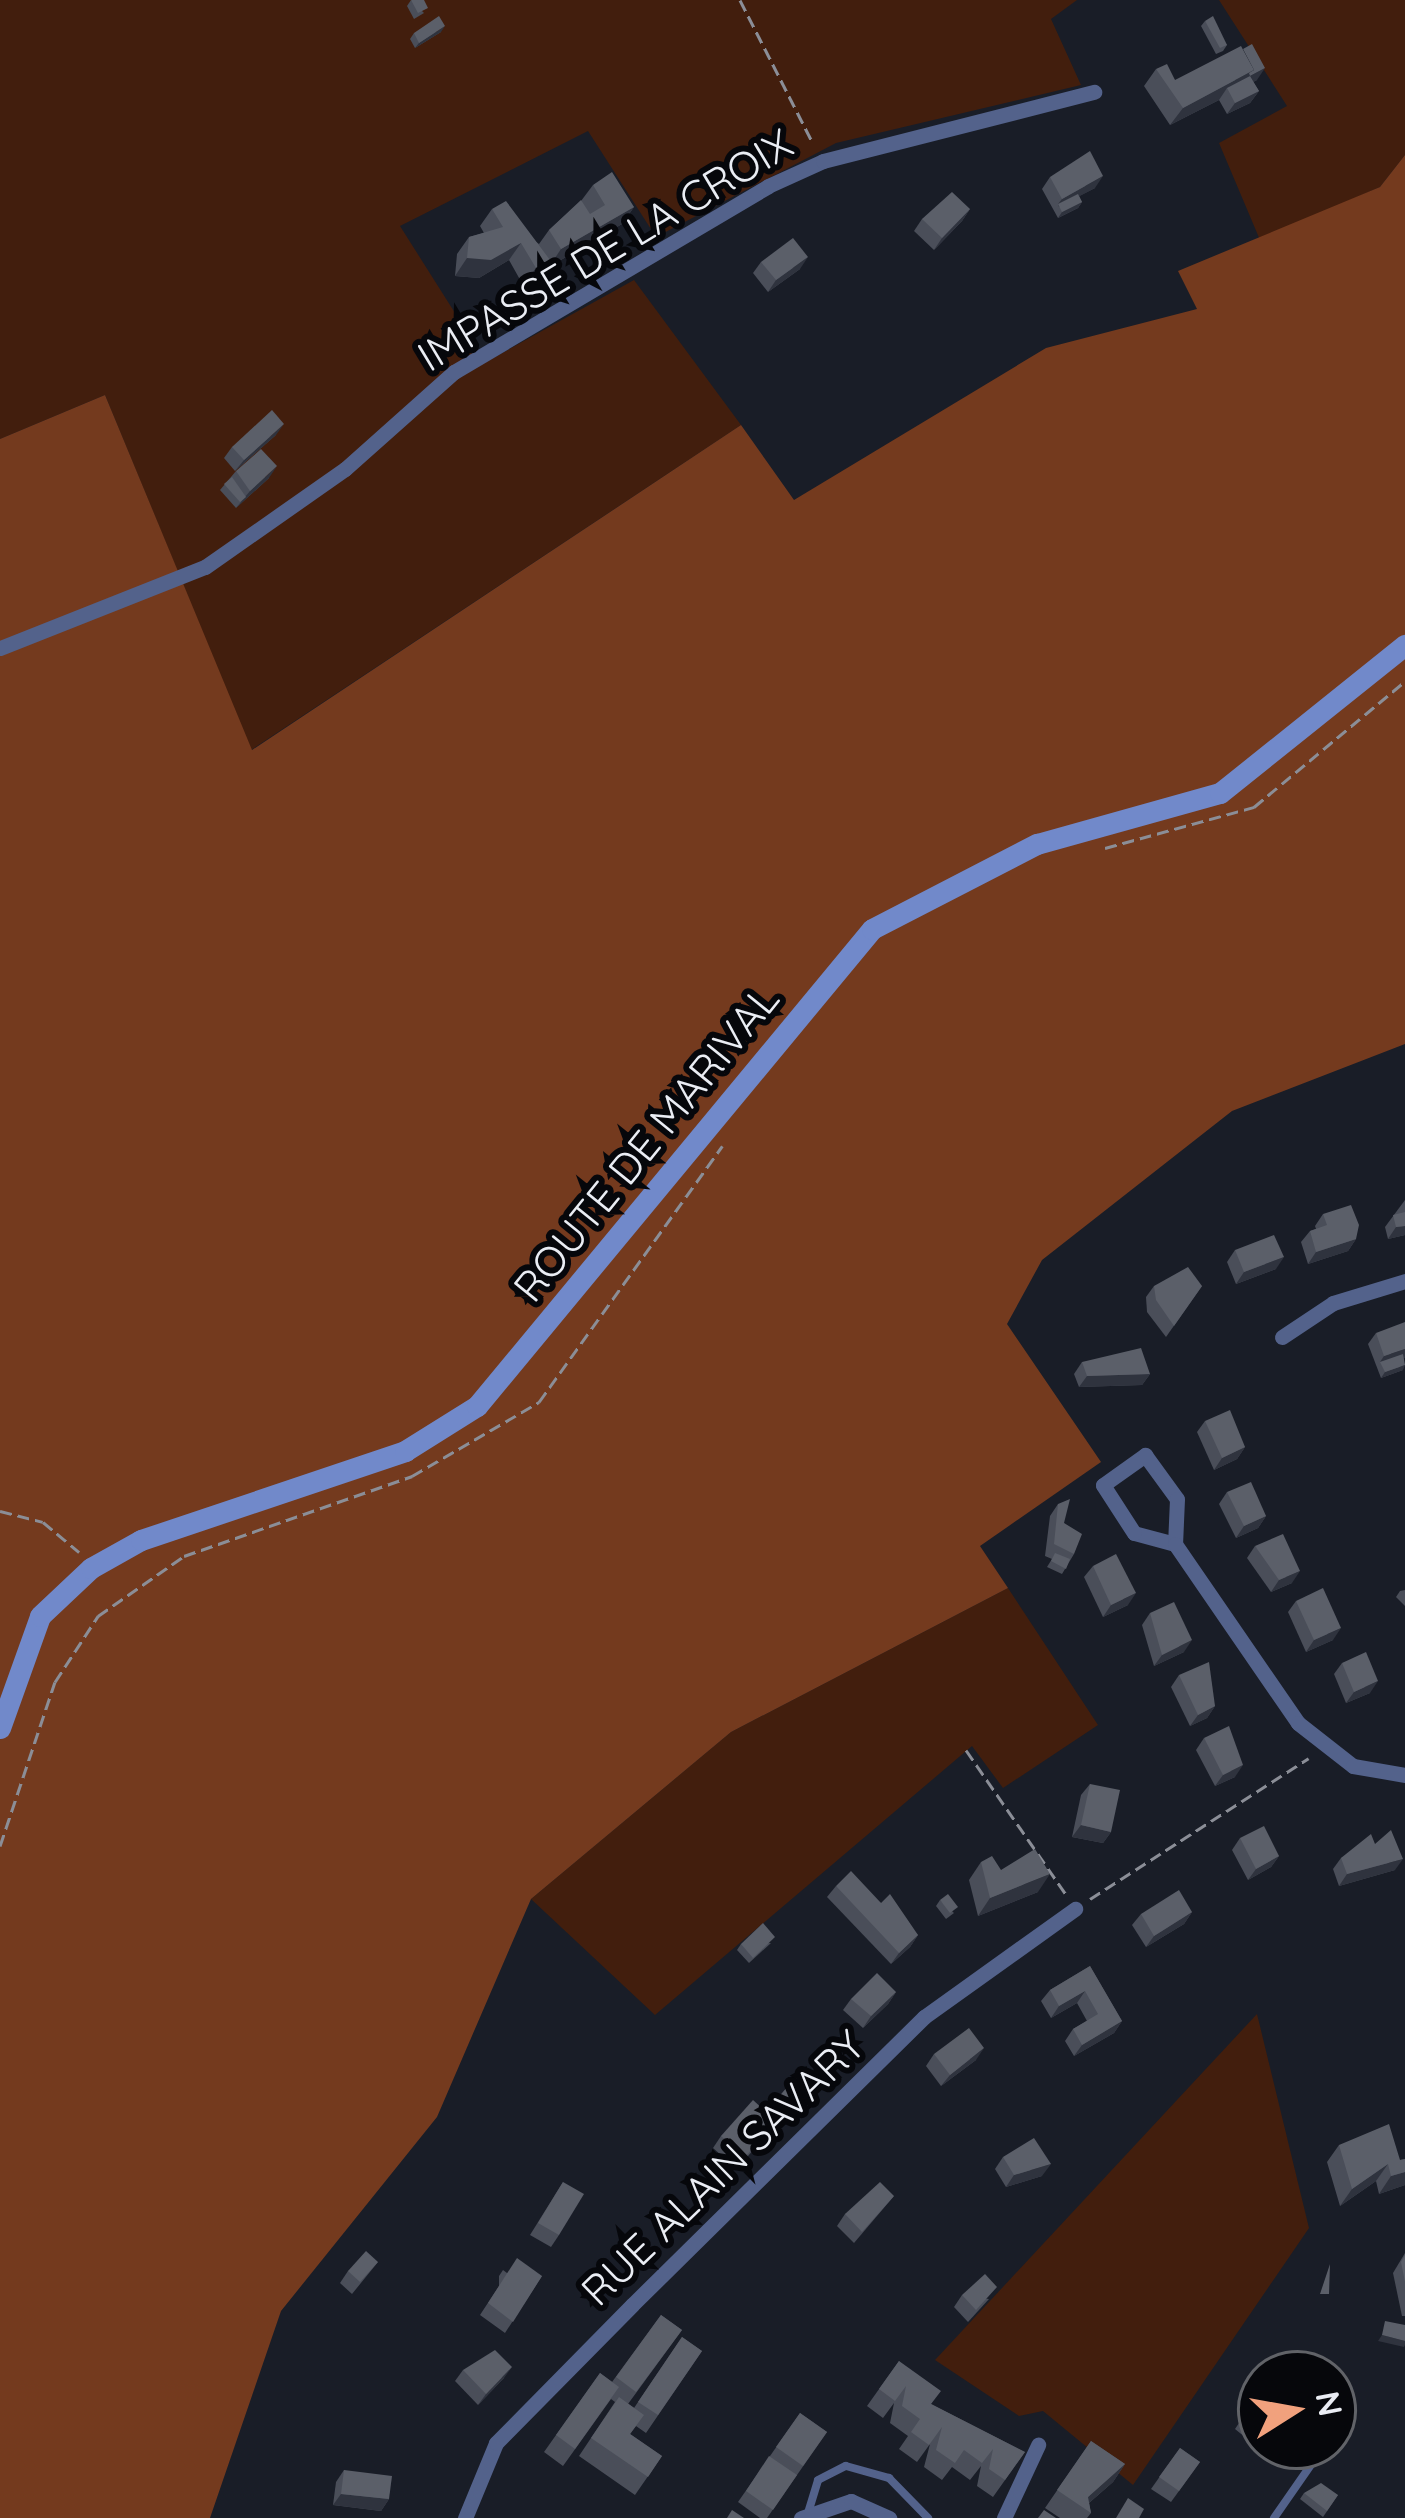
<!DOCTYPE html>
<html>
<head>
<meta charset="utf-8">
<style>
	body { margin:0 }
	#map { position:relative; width:1405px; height:2518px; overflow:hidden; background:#191d27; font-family:Quicksand,sans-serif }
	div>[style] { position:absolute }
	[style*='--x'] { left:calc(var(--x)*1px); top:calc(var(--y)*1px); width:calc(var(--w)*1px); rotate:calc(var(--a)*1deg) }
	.green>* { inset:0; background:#421e0d }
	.forest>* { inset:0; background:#743a1e }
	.path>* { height:3px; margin-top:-1.5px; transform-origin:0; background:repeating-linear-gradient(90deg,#8b8e97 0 12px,transparent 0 18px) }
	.service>* { height:8px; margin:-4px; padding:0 4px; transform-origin:4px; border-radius:4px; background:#53628b }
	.minor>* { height:15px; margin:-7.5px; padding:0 7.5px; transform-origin:7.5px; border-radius:7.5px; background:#53628b }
	.secondary>* { height:21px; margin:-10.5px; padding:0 10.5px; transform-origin:10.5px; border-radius:10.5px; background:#7189ca }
	.wall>* { inset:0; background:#4a4e59 }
	.shaded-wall>* { inset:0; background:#2f333e }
	.building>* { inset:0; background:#5b5f69 }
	span { translate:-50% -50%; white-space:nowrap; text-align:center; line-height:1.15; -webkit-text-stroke:12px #06070b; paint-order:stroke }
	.street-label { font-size:42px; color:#eaedf4 }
	.north { position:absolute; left:1237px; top:2350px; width:120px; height:120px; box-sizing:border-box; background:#06070b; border:3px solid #616368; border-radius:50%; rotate:79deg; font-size:33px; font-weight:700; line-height:48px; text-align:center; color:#eaedf4 }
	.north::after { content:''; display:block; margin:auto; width:42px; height:54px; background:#f1a17d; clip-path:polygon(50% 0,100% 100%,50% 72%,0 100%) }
</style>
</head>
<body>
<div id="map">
	<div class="green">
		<div style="clip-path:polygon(0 0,1077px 0,1051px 19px,1081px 85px,836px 143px,656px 237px,588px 131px,400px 226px,486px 362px,634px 280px,741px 425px,251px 750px,105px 395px,0 439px)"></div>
		<div style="clip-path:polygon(1219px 0,1405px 0,1405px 155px,1380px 187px,1260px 240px,1219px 143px,1287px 106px)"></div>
		<div style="clip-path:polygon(1008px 1588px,1098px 1725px,1003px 1788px,972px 1746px,655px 2015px,531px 1899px,731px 1732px)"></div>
		<div style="clip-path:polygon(1257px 2014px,1309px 2228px,1133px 2485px,1043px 2411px,1019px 2416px,935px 2360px)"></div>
	</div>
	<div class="forest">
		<div style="clip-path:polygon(1405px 155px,1405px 1044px,1232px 1111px,1042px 1260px,1007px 1324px,1101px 1462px,980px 1546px,1008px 1588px,731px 1732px,531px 1899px,437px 2117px,281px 2311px,210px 2518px,0 2518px,0 439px,105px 395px,252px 750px,741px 425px,794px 500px,1046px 348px,1197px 309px,1178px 271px,1380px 187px)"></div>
	</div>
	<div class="path">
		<div style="--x:740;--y:0;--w:161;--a:63"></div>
		<div style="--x:1105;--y:848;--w:155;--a:-15.4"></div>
		<div style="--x:1254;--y:807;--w:197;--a:-39.8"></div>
		<div style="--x:0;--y:1511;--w:44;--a:14.3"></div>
		<div style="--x:43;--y:1522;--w:47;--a:39.8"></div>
		<div style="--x:966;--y:1750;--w:178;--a:55.3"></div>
		<div style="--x:0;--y:1846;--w:173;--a:-71.5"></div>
		<div style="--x:55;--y:1682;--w:79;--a:-56.9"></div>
		<div style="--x:98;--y:1616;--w:105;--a:-34.9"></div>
		<div style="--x:184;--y:1556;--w:242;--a:-19.3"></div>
		<div style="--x:412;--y:1476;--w:147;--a:-30.2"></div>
		<div style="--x:539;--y:1402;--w:315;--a:-54.4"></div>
		<div style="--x:1090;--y:1899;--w:260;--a:-32.8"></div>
	</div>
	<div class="service">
		<div style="--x:808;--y:2513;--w:34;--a:-73"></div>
		<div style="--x:818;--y:2480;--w:31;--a:-27"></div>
		<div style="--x:846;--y:2466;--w:45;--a:15.6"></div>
		<div style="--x:889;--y:2478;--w:56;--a:45.7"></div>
		<div style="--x:1274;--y:2518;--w:88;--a:-55.2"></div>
	</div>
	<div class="minor">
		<div style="--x:0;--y:648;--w:220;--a:-21.6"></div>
		<div style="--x:205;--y:567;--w:171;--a:-35"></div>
		<div style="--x:345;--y:469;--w:146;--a:-41.7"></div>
		<div style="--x:454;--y:372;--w:365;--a:-30.6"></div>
		<div style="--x:768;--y:186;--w:60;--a:-24.4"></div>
		<div style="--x:823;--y:161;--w:280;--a:-14.3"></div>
		<div style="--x:1282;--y:1337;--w:61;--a:-33.7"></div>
		<div style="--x:1333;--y:1303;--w:75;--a:-17"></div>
		<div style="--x:1175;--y:1544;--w:42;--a:-165"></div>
		<div style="--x:1134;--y:1533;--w:57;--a:-122.9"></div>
		<div style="--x:1103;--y:1485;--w:52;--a:-35.5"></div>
		<div style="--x:1145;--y:1455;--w:54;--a:54"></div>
		<div style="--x:1177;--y:1499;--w:45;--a:92.5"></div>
		<div style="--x:1175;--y:1544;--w:217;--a:55.5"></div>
		<div style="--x:1298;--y:1723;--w:70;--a:38"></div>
		<div style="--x:1353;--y:1766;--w:53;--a:9.8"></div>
		<div style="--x:465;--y:2518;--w:81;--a:-67.5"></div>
		<div style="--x:496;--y:2443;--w:194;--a:-45.4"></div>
		<div style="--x:632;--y:2305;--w:410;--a:-44.6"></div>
		<div style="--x:924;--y:2017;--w:186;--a:-35.6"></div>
		<div style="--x:801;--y:2518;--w:53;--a:-18.8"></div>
		<div style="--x:851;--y:2501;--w:42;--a:24.1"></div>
		<div style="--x:1004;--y:2518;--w:81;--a:-65"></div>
	</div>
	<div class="secondary">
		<div style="--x:0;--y:1728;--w:119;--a:-70.3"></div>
		<div style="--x:40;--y:1616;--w:70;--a:-43.3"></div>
		<div style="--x:91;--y:1568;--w:57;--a:-29.2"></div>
		<div style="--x:141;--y:1540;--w:279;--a:-18.6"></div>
		<div style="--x:405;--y:1451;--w:85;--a:-32"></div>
		<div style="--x:477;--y:1406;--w:619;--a:-50.37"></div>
		<div style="--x:872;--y:929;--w:186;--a:-27.3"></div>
		<div style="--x:1037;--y:844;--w:190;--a:-15.6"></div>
		<div style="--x:1220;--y:793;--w:237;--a:-38.7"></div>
	</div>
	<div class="wall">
		<div style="clip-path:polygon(411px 0,424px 13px,414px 19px,407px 6px)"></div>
		<div style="clip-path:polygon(1205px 21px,1227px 45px,1223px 51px,1216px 54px,1201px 26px)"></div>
		<div style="clip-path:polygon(441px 32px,415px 48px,410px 39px,414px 33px)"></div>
		<div style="clip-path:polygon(1156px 69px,1175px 80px,1257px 80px,1253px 82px,1259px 91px,1250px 103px,1227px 114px,1219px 100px,1170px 125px,1144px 86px)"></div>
		<div style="clip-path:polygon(1050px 177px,1095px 188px,1079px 196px,1082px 202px,1078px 208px,1058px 218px,1042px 189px)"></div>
		<div style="clip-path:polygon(593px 185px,634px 207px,622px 224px,549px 267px,547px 264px,538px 277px,523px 285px,509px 260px,479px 278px,455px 276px,457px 254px,469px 237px,484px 233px,480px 226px,492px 209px,539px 244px,549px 230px,581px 201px)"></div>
		<div style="clip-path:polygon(970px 209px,962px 221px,934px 250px,914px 231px,922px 219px)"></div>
		<div style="clip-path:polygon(761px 262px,800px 269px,768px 292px,753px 273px)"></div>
		<div style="clip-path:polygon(276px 435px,235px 471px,224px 458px,232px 447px)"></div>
		<div style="clip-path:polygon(236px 471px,269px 478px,236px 508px,220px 490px)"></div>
		<div style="clip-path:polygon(1405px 1200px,1405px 1235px,1388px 1239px,1385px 1227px)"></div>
		<div style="clip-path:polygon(1323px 1214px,1356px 1239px,1348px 1251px,1308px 1264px,1301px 1242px,1310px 1231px,1316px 1229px,1315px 1226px)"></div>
		<div style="clip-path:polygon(1235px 1250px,1276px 1269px,1236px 1284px,1227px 1262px)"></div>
		<div style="clip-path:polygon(1154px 1286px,1202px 1286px,1166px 1337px,1147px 1312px,1146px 1297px)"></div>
		<div style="clip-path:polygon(1376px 1333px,1403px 1370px,1381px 1378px,1368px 1344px)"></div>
		<div style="clip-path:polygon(1082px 1362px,1150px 1374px,1142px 1385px,1079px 1387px,1074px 1374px)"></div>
		<div style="clip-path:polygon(1205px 1421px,1245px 1447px,1237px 1459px,1214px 1470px,1197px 1432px)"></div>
		<div style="clip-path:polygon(1227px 1492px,1266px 1516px,1258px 1528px,1236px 1538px,1219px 1504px)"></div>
		<div style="clip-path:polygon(1058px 1504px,1074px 1554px,1062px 1574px,1047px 1567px,1052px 1559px,1045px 1556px,1050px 1516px)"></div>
		<div style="clip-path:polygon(1255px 1546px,1292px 1583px,1271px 1592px,1247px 1558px)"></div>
		<div style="clip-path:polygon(1093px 1566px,1128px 1605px,1103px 1617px,1084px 1577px)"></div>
		<div style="clip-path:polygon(1405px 1590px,1405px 1606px,1396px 1597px,1400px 1591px)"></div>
		<div style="clip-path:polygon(1296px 1601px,1333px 1640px,1306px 1652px,1288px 1612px)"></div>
		<div style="clip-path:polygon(1150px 1613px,1184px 1652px,1154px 1666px,1142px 1625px)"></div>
		<div style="clip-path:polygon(1342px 1663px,1370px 1693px,1346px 1703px,1334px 1674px)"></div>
		<div style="clip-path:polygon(1179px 1675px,1215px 1706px,1207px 1718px,1190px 1726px,1171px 1687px)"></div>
		<div style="clip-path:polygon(1204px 1738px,1235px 1777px,1215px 1786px,1196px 1750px)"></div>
		<div style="clip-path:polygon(1090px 1784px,1111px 1832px,1103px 1843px,1072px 1837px,1081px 1795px)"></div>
		<div style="clip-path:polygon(1240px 1838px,1279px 1856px,1271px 1867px,1248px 1880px,1232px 1850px)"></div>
		<div style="clip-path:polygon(1375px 1844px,1395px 1870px,1339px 1886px,1333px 1869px,1341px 1858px)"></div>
		<div style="clip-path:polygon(981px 1862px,1038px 1892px,978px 1916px,969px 1880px)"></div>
		<div style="clip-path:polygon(836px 1886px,881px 1903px,918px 1935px,910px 1947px,891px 1964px,827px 1897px)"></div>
		<div style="clip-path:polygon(940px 1900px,954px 1913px,946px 1919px,936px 1906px)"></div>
		<div style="clip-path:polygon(1192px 1912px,1184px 1924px,1146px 1947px,1132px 1925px,1141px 1914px)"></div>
		<div style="clip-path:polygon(771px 1943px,749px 1963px,737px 1950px,741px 1944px)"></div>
		<div style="clip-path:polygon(1090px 1966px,1122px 2021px,1114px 2033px,1074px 2056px,1065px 2041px,1073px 2029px,1087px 2021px,1077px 2003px,1051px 2018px,1041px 2001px,1050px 1990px)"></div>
		<div style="clip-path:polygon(896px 1992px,888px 2004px,863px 2028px,843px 2010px,851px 1999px)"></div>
		<div style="clip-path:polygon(934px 2054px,976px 2060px,941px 2086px,926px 2066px)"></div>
		<div style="clip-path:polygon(789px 2085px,800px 2095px,783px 2116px,772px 2106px)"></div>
		<div style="clip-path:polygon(777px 2122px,737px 2169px,713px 2148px,721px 2136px)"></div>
		<div style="clip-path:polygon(1339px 2145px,1400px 2160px,1405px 2159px,1405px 2185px,1379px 2194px,1376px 2181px,1340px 2206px,1327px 2162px)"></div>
		<div style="clip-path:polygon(1003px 2157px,1042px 2176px,1006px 2187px,995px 2169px)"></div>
		<div style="clip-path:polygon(563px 2182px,559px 2235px,551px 2247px,530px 2235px)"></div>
		<div style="clip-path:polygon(894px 2196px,854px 2243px,837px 2226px,845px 2214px)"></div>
		<div style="clip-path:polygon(1405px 2253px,1405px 2316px,1402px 2316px,1393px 2273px)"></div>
		<div style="clip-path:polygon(378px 2262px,352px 2294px,340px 2283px,348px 2271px)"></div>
		<div style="clip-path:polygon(503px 2270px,507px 2273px,542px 2276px,505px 2333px,480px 2315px,499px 2286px,499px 2276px)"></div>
		<div style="clip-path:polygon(962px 2295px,989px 2299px,968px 2322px,954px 2307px)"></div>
		<div style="clip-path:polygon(661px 2315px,682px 2330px,628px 2404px,634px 2408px,682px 2337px,702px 2351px,646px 2433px,636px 2426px,630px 2434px,662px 2456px,635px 2495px,579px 2456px,615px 2402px,611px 2399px,563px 2466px,544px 2452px,600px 2373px,612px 2382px)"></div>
		<div style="clip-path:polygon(899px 2361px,931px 2404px,1025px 2452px,993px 2497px,977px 2486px,981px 2466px,970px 2480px,952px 2467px,942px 2480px,924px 2467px,930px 2444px,917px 2462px,899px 2449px,908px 2436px,890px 2423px,894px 2403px,883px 2418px,867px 2406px)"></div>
		<div style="clip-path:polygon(463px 2370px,504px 2378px,478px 2405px,455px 2381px)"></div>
		<div style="clip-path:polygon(1261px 2401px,1261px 2446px,1266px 2446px,1262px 2451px,1235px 2429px,1243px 2417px)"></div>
		<div style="clip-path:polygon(800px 2413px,827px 2432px,767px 2518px,760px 2518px,738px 2502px)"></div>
		<div style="clip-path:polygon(1091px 2441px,1125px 2464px,1113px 2482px,1089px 2503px,1091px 2513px,1087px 2518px,1060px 2518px,1045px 2508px)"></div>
		<div style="clip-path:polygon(1180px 2448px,1200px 2462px,1171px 2502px,1151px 2489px)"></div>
		<div style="clip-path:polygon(344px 2470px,389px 2499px,381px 2511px,333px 2505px,336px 2482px)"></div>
		<div style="clip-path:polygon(1304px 2493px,1338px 2495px,1323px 2517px,1300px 2499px)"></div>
	</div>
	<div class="shaded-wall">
		<div style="clip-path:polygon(445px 26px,441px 32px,415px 48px,419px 43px)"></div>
		<div style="clip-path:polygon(1265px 68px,1257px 80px,1242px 88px,1250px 76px)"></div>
		<div style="clip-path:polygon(1254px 70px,1242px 87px,1227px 88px,1219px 100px,1170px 125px,1183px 108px)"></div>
		<div style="clip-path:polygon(1259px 91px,1250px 103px,1227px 114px,1235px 103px)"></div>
		<div style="clip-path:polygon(1103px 176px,1095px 188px,1059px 207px,1058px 204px,1062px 199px)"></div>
		<div style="clip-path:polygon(1082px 202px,1078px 208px,1058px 218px,1062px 212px)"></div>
		<div style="clip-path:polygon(634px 207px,622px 224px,549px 267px,561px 249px)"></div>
		<div style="clip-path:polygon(970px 209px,962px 221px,934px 250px,942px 238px)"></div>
		<div style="clip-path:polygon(521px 243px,509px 260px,479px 278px,455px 276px,467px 258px)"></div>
		<div style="clip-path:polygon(808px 257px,800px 269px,768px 292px,776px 280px)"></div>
		<div style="clip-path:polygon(550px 260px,538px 277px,523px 285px,536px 268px)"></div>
		<div style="clip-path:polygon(284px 424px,276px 435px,235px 471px,244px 460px)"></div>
		<div style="clip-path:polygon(277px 466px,269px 478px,236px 508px,250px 491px)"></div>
		<div style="clip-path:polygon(1405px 1226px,1405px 1235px,1388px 1239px,1396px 1227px)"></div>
		<div style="clip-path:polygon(1356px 1239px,1348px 1251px,1308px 1264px,1316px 1252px)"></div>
		<div style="clip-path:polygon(1284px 1257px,1276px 1269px,1236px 1284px,1244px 1272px)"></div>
		<div style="clip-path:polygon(1405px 1349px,1405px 1358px,1380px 1362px,1384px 1356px)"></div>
		<div style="clip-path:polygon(1405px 1365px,1403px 1370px,1381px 1378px,1385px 1372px)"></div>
		<div style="clip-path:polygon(1150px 1374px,1142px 1385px,1079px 1387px,1087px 1376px)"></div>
		<div style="clip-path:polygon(1245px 1447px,1237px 1459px,1214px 1470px,1222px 1458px)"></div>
		<div style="clip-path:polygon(1266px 1516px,1258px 1528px,1236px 1538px,1244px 1526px)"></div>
		<div style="clip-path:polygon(1300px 1571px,1292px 1583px,1271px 1592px,1279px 1580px)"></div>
		<div style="clip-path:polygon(1136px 1593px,1128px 1605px,1103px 1617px,1111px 1605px)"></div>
		<div style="clip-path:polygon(1341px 1628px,1333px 1640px,1306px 1652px,1314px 1640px)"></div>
		<div style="clip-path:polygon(1192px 1640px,1184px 1652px,1154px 1666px,1162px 1655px)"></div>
		<div style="clip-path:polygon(1378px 1681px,1370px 1693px,1346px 1703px,1354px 1692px)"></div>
		<div style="clip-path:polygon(1215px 1706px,1207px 1718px,1190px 1726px,1198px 1715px)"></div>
		<div style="clip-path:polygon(1243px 1765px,1235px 1777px,1215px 1786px,1223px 1775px)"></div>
		<div style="clip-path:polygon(1081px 1825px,1111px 1832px,1103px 1843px,1072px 1837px)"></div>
		<div style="clip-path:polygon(1279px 1856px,1271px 1867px,1248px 1880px,1256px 1869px)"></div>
		<div style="clip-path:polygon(1403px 1859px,1395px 1870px,1339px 1886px,1347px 1874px)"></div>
		<div style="clip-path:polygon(1050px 1874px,1038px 1892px,978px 1916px,990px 1898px)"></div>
		<div style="clip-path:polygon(1192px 1912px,1184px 1924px,1146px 1947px,1154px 1936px)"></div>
		<div style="clip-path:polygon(918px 1935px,910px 1947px,891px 1964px,899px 1953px)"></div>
		<div style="clip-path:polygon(1085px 1991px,1077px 2003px,1051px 2018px,1059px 2006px)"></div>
		<div style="clip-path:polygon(896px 1992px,888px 2004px,863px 2028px,871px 2016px)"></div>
		<div style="clip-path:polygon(1122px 2021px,1114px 2033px,1074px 2056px,1082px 2045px)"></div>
		<div style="clip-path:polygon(984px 2048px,976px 2060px,941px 2086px,950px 2075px)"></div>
		<div style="clip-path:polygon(1051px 2164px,1042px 2176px,1006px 2187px,1014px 2175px)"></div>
		<div style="clip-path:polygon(1388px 2164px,1376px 2181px,1340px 2206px,1352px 2189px)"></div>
		<div style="clip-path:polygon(1405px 2172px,1405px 2185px,1379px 2194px,1391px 2176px)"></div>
		<div style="clip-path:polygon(1382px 2335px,1405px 2341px,1405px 2345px,1404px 2347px,1378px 2341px)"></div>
		<div style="clip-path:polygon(512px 2367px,504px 2378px,478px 2405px,486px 2394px)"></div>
		<div style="clip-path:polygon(1125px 2464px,1113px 2482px,1083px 2508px,1088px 2497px)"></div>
		<div style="clip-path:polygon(341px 2494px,389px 2499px,381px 2511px,333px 2505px)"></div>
	</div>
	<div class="building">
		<div style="clip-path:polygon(411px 0,424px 0,428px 8px,418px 13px)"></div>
		<div style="clip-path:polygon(439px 16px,445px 26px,419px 43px,414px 33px)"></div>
		<div style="clip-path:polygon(1213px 16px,1227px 45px,1220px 48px,1205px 21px)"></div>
		<div style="clip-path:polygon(1252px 44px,1265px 68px,1250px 76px,1259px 91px,1235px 103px,1227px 88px,1250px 76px,1249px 73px,1254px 70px,1243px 49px)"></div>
		<div style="clip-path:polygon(1241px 46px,1254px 70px,1183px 108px,1156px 69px,1167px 64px,1175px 80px)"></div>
		<div style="clip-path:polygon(1090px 151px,1103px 176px,1062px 199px,1050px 177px)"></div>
		<div style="clip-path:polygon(612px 172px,634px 207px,561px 249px,549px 230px,581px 200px,590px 214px,605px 205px,593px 185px)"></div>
		<div style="clip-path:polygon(952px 192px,970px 209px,942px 238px,922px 219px)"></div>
		<div style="clip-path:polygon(1078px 194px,1082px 202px,1062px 212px,1058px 204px)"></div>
		<div style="clip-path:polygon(506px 201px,550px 260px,536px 268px,521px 243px,491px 260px,467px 258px,469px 237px,503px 227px,492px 209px)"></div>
		<div style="clip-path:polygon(793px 238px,808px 257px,776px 280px,761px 262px)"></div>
		<div style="clip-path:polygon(272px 410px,284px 424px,244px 460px,232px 447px)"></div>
		<div style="clip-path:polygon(261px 449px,277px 466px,250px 491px,236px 471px)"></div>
		<div style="clip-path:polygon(232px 477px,246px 497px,240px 502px,224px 484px)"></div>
		<div style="clip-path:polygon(1351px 1205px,1359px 1225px,1356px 1239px,1316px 1252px,1310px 1231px,1327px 1225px,1323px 1214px)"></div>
		<div style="clip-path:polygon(1405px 1212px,1405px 1226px,1396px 1227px,1393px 1215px)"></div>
		<div style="clip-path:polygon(1274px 1235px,1284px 1257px,1244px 1272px,1235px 1250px)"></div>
		<div style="clip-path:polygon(1188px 1267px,1202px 1286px,1174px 1326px,1156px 1300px,1154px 1286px)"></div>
		<div style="clip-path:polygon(1405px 1322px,1405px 1349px,1384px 1356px,1376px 1333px)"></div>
		<div style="clip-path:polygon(1141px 1348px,1150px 1374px,1087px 1376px,1082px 1362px)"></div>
		<div style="clip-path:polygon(1403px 1354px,1405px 1365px,1385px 1372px,1380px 1362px)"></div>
		<div style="clip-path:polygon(1230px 1410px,1245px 1447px,1222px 1458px,1205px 1421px)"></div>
		<div style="clip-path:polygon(1251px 1482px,1266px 1516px,1244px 1526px,1227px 1492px)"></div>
		<div style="clip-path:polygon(1070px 1499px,1064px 1523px,1082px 1534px,1074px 1554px,1054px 1544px,1058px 1504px)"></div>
		<div style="clip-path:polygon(1283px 1534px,1300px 1571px,1279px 1580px,1255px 1546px)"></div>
		<div style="clip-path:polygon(1055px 1553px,1070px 1559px,1066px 1569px,1051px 1561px)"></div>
		<div style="clip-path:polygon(1116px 1554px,1136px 1593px,1111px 1605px,1093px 1566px)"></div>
		<div style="clip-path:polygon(1323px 1588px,1341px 1628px,1314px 1640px,1296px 1601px)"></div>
		<div style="clip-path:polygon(1174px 1602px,1192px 1640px,1162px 1655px,1150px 1613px)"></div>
		<div style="clip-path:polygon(1366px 1652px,1378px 1681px,1354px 1692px,1342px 1663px)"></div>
		<div style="clip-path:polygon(1209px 1662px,1215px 1706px,1198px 1715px,1179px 1675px)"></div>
		<div style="clip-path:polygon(1229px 1726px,1243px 1765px,1223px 1775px,1204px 1738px)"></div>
		<div style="clip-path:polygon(1090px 1784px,1120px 1790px,1111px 1832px,1081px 1825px)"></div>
		<div style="clip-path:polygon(1264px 1826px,1279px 1856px,1256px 1869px,1240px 1838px)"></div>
		<div style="clip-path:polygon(1391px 1830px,1403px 1859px,1347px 1874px,1341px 1858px,1371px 1834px,1375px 1844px)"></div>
		<div style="clip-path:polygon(1035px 1849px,1050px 1874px,990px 1898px,981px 1862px,992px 1856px,1001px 1870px)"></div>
		<div style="clip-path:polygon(851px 1871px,881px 1903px,890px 1894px,918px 1935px,899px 1953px,836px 1886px)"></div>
		<div style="clip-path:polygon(1179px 1890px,1192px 1912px,1154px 1936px,1141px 1914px)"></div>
		<div style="clip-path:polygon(948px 1894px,958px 1907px,950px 1913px,940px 1900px)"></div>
		<div style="clip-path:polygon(763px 1923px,775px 1937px,753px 1958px,741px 1944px)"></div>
		<div style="clip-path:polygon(1090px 1966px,1122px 2021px,1082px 2045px,1073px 2029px,1098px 2014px,1085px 1991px,1059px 2006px,1050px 1990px)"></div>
		<div style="clip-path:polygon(877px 1973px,896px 1992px,871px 2016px,851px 1999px)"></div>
		<div style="clip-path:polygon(969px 2028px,984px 2048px,950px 2075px,934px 2054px)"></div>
		<div style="clip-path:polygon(789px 2085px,800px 2095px,787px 2110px,776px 2100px)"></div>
		<div style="clip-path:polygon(753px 2100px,777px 2122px,745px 2157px,721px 2136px)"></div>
		<div style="clip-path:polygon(1389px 2124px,1400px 2160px,1405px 2159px,1405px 2172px,1391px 2176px,1388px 2164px,1352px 2189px,1339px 2145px)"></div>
		<div style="clip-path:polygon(1034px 2138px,1051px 2164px,1014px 2175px,1003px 2157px)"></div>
		<div style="clip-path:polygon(563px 2182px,584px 2194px,559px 2235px,538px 2223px)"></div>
		<div style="clip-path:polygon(880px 2182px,894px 2196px,862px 2232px,845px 2214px)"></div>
		<div style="clip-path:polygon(366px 2251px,378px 2262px,360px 2282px,348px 2271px)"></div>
		<div style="clip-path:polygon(1405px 2255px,1405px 2282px,1401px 2262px)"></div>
		<div style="clip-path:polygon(517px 2258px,542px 2276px,513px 2322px,488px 2303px)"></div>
		<div style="clip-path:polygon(1330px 2264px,1329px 2294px,1320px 2294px)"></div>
		<div style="clip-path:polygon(985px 2274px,997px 2287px,976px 2310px,962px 2295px)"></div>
		<div style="clip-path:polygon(661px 2315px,682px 2330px,636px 2392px,616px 2377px)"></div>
		<div style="clip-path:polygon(1385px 2321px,1405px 2325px,1405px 2341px,1382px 2335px)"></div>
		<div style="clip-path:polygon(682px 2337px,702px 2351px,658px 2415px,638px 2402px)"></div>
		<div style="clip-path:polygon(495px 2350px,512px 2367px,486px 2394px,463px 2370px)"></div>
		<div style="clip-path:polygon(899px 2361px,941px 2391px,931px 2404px,1025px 2452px,1005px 2480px,989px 2469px,993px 2449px,982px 2463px,964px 2450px,955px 2463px,936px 2450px,942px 2427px,929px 2445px,911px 2432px,920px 2419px,902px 2406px,906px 2386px,895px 2401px,879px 2389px)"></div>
		<div style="clip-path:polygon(600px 2373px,619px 2387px,575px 2449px,556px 2435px)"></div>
		<div style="clip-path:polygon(619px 2397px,644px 2415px,630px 2434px,662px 2456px,648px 2477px,591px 2438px)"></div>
		<div style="clip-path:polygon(1261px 2401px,1261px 2432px,1243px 2417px)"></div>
		<div style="clip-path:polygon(800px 2413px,827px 2432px,803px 2466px,776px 2447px)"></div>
		<div style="clip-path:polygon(1091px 2441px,1125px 2464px,1088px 2497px,1091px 2513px,1057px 2490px)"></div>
		<div style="clip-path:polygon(1180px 2448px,1200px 2462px,1179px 2491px,1159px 2477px)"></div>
		<div style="clip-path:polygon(769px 2456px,797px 2475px,773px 2510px,746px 2491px)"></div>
		<div style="clip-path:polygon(344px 2470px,392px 2476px,389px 2499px,341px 2494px)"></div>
		<div style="clip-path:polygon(1321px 2483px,1338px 2495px,1327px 2511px,1304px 2493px)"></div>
		<div style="clip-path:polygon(1128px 2498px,1144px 2509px,1139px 2518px,1116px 2518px)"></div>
		<div style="clip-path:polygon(732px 2510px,744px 2518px,727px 2518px)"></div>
		<div style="clip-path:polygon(1044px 2510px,1056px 2518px,1038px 2518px)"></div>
	</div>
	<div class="street-label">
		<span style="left:605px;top:250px;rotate:-31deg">IMPASSE DE LA CROIX</span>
		<span style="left:646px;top:1143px;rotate:-51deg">ROUTE DE MARIVAL</span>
		<span style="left:723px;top:2168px;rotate:-44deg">RUE ALAIN SAVARY</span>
	</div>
	<div class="north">N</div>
</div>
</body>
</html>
